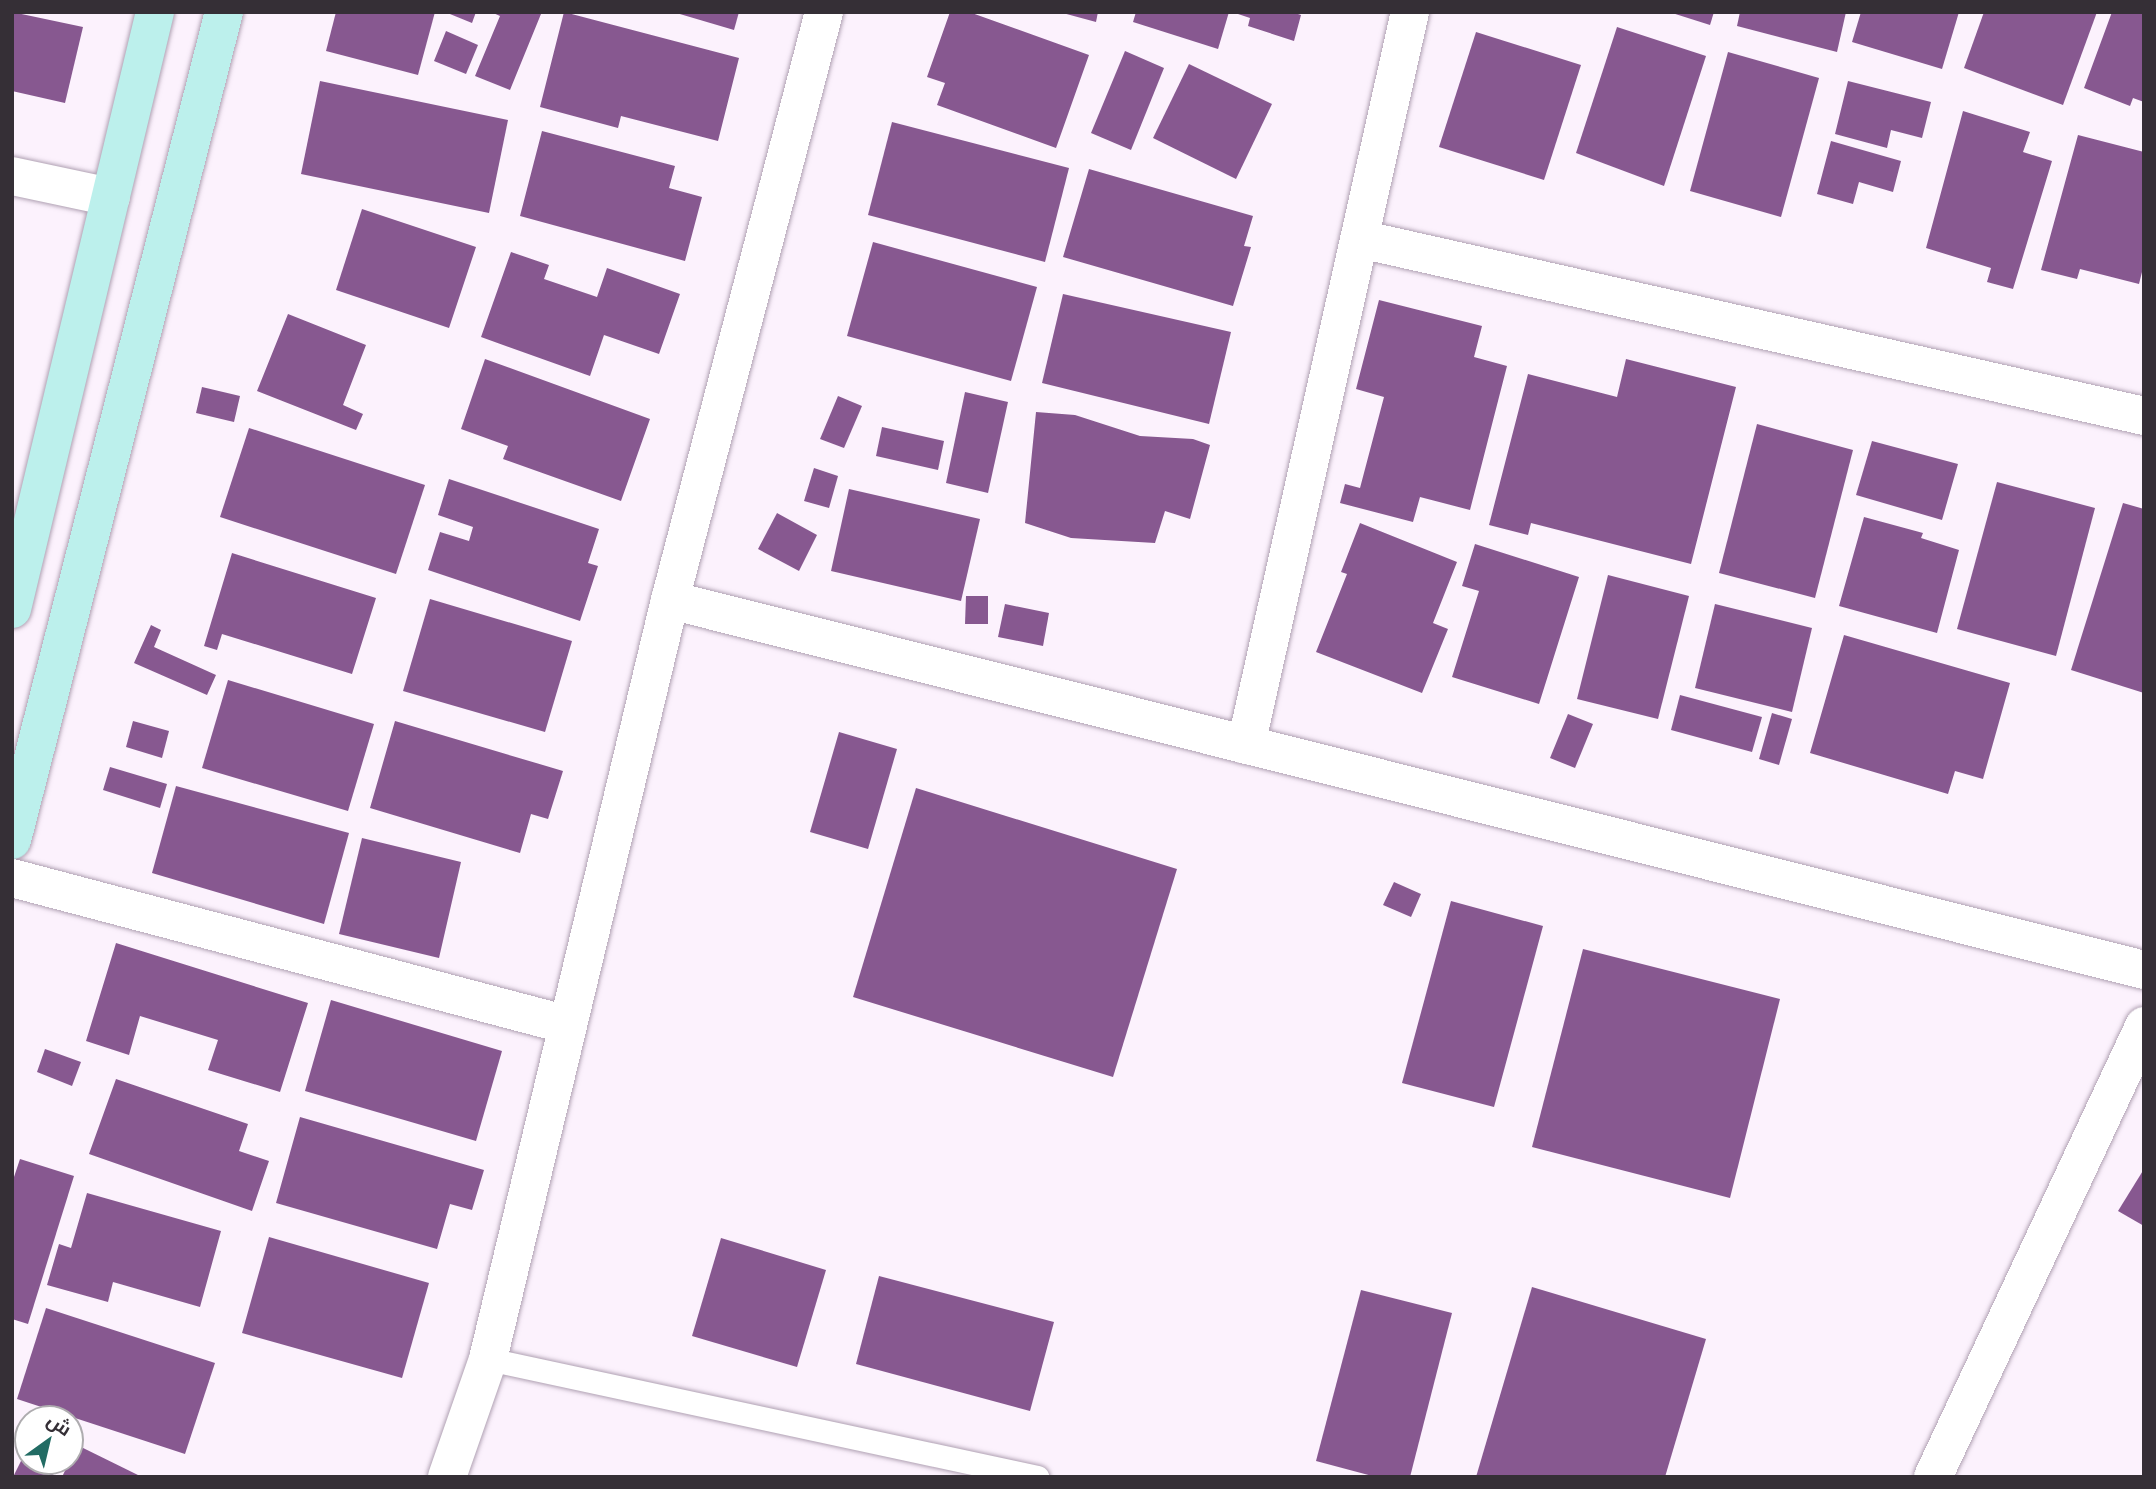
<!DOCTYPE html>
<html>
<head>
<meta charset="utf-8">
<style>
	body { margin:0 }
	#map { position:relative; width:2156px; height:1489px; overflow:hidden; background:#fcf2fd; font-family:"Golos Text",Cairo,sans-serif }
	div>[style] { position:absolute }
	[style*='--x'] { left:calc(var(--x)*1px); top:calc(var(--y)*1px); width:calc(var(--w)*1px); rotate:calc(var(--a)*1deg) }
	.building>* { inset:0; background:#875890 }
	.roads { filter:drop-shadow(0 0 2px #b0a1b3) drop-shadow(0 0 2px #b0a1b3) }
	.lane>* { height:23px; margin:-11.5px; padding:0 11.5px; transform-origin:11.5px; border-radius:11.5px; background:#fff }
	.street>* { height:38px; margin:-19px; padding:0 19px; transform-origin:19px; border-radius:19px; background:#fff }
	.secondary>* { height:38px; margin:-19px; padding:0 19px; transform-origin:19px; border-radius:19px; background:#bcf0ec }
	span { translate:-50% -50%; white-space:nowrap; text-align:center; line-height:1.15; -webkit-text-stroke:7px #fff; paint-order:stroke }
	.frame { position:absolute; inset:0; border:14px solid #352f36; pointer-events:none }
	.north { position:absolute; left:14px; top:1405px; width:70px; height:70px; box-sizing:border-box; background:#fff; border:2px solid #aeacaf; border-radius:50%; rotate:34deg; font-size:19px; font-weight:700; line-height:28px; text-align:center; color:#352f36 }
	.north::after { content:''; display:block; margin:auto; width:24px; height:32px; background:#226c64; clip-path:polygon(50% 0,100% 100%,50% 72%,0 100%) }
</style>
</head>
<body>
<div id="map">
	<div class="building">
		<div style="clip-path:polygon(12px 12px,83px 27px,65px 103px,12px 91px)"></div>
		<div style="clip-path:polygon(336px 12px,435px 12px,418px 75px,326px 51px)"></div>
		<div style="clip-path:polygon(445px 12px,476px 12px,472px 23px)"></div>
		<div style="clip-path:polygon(491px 12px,541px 14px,510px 90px,475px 76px,500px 16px)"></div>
		<div style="clip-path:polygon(564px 12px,739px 58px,718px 141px,621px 116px,618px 128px,540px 107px)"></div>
		<div style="clip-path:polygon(673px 12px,739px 12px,734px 30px)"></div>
		<div style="clip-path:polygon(950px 12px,969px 12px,1089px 55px,1056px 148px,937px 105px,945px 83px,927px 77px)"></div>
		<div style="clip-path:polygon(1059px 12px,1098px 12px,1096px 22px)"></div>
		<div style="clip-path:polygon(1136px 12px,1229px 12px,1218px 49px,1133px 22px)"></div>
		<div style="clip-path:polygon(1232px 12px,1292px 12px,1301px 15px,1294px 41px,1248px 26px,1250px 18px)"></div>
		<div style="clip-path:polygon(1669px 12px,1714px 12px,1710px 25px)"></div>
		<div style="clip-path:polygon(1740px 12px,1846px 12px,1837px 52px,1737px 26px)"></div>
		<div style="clip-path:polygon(1861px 12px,1959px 12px,1942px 69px,1852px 42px)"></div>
		<div style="clip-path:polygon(1984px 12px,2097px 12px,2063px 105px,1964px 68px)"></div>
		<div style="clip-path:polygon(2112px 12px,2144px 12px,2144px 102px,2133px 98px,2130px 106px,2084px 88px)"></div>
		<div style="clip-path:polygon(1617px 27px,1706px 56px,1664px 186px,1576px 153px)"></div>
		<div style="clip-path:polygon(446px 31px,478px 45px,466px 74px,434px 61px)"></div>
		<div style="clip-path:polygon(1476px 32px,1581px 65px,1544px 180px,1439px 147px)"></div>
		<div style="clip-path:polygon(1125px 51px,1164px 68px,1131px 150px,1091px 133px)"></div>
		<div style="clip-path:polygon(1728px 52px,1819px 78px,1781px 217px,1690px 191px)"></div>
		<div style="clip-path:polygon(1189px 64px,1272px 104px,1236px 179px,1153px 138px)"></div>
		<div style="clip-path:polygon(320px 81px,508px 120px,489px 213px,301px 174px)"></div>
		<div style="clip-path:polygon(1848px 81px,1931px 102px,1922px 138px,1891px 130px,1887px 148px,1835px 134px)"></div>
		<div style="clip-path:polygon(1963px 111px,2030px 132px,2023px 152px,2052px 161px,2013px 289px,1987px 282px,1991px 268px,1926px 248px)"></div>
		<div style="clip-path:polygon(892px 122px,1069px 168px,1045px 262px,868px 215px)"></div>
		<div style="clip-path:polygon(542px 131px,675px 166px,669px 188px,702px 197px,685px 261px,520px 216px)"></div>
		<div style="clip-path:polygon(2078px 135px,2144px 152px,2144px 264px,2139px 284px,2080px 269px,2077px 279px,2041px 270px)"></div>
		<div style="clip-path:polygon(1831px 141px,1901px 161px,1893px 192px,1859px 182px,1853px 204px,1817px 194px)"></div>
		<div style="clip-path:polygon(1089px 169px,1253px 216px,1244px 246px,1251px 247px,1233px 306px,1063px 257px)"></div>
		<div style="clip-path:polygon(362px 209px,476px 247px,449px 328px,336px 290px)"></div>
		<div style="clip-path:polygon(873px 242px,1037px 287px,1011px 381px,847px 336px)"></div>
		<div style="clip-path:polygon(511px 252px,549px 265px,544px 279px,597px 297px,607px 268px,680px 294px,659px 354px,604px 335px,590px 376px,481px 337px)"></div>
		<div style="clip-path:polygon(1063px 294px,1231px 332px,1209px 424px,1042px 383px)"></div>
		<div style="clip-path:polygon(1379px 300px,1482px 326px,1474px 357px,1507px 366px,1470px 510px,1420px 497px,1413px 522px,1340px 503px,1345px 484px,1360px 488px,1384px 397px,1356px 389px)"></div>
		<div style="clip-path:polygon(288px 314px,366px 345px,343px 405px,363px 414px,356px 430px,257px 391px)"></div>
		<div style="clip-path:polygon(485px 359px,650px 419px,621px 501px,503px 459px,508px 446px,461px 429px)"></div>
		<div style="clip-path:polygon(1626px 359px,1736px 387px,1691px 564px,1531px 523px,1528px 535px,1489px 525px,1528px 374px,1617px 397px)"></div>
		<div style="clip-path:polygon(202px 387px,240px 396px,234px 422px,196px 413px)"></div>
		<div style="clip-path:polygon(965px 392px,1008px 402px,988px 493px,946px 483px)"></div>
		<div style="clip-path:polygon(838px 396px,862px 406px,844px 448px,820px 439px)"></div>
		<div style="clip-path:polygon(1036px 412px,1075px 415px,1140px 436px,1193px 439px,1210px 445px,1190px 519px,1165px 511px,1155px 543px,1071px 538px,1025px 523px)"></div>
		<div style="clip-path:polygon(1757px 424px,1853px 450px,1815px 598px,1719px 573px)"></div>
		<div style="clip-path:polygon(882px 427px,944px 441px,938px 470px,876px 456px)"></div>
		<div style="clip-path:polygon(249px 428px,425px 485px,396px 574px,220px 517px)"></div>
		<div style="clip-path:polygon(1872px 441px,1958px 464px,1942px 520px,1856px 495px)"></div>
		<div style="clip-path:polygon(814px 468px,838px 476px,829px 508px,804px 501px)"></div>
		<div style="clip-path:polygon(449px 479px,599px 529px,588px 563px,598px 566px,580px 621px,428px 570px,440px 532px,469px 541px,473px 527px,438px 515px)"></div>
		<div style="clip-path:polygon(1997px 482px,2095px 508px,2056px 656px,1957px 629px)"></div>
		<div style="clip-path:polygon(849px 489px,980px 519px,961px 601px,831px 571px)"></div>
		<div style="clip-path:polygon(2123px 503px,2144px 509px,2144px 693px,2071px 670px)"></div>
		<div style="clip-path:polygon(777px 513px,817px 535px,799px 571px,758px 549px)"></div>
		<div style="clip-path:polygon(1864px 517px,1923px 533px,1921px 538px,1959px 550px,1937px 633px,1839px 606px)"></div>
		<div style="clip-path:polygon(1360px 523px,1457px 562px,1433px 623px,1448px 629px,1422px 693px,1316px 652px,1347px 574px,1341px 572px)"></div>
		<div style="clip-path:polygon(1475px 544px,1579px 577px,1539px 704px,1452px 677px,1479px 591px,1462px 586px)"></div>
		<div style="clip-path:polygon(232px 553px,376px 598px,352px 674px,222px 634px,217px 650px,204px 646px)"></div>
		<div style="clip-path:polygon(1608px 575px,1689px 596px,1658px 719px,1577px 699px)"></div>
		<div style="clip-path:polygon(966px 596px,988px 596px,988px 624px,965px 624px)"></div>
		<div style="clip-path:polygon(430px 599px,572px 641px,545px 732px,403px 691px)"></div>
		<div style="clip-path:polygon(1005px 604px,1049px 613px,1043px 646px,998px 637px)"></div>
		<div style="clip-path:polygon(1715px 604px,1812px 628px,1792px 712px,1695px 688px)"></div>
		<div style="clip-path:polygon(151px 625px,161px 630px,154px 647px,216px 675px,207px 695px,134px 663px)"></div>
		<div style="clip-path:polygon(1844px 635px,2010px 683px,1983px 779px,1955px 771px,1948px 794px,1810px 753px)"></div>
		<div style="clip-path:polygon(228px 680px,374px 724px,348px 811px,202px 768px)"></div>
		<div style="clip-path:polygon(1680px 695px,1762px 717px,1752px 752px,1671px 730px)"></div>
		<div style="clip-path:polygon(1772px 713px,1792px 719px,1779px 765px,1759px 759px)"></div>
		<div style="clip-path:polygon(1568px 714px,1593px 724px,1575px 768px,1550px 758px)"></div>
		<div style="clip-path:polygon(133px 721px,169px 731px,162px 758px,126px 747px)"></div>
		<div style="clip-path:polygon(395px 721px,563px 771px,548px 819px,531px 814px,520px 853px,370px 808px)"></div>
		<div style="clip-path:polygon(839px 732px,897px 749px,868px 849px,810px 832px)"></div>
		<div style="clip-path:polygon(110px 767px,167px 784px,160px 808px,103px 790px)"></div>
		<div style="clip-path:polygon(176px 786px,349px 833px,324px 924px,152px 873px)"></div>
		<div style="clip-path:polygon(916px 788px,1177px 869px,1113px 1077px,853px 997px)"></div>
		<div style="clip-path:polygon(362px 838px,461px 862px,439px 958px,339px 934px)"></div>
		<div style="clip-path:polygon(1394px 882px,1421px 894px,1411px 917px,1383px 905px)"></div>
		<div style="clip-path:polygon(1451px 901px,1543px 926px,1494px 1107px,1402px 1083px)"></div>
		<div style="clip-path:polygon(116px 943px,308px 1003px,280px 1092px,208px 1070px,218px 1040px,140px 1016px,129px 1055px,86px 1041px)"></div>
		<div style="clip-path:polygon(1583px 949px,1780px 999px,1730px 1198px,1532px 1147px)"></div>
		<div style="clip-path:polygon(331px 1000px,502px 1051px,476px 1141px,305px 1091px)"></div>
		<div style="clip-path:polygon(45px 1049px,81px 1062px,72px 1086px,37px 1072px)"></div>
		<div style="clip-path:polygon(116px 1079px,248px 1124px,239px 1151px,269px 1161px,252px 1211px,89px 1154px)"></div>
		<div style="clip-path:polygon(300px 1117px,484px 1170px,472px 1210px,450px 1204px,437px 1249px,276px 1203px)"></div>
		<div style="clip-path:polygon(20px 1159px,74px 1176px,28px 1324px,12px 1319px,12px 1183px)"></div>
		<div style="clip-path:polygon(2144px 1169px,2144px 1226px,2118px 1211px)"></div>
		<div style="clip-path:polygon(87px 1193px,221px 1231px,200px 1307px,113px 1282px,108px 1302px,47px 1285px,59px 1244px,71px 1248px)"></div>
		<div style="clip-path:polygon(269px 1237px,429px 1283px,402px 1378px,242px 1333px)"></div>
		<div style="clip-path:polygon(721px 1238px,826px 1270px,797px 1367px,692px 1336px)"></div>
		<div style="clip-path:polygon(879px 1276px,1054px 1322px,1030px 1411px,856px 1364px)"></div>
		<div style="clip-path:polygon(1532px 1287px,1706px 1339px,1665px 1477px,1476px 1477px)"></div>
		<div style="clip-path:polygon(1361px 1290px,1452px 1313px,1410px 1477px,1376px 1477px,1316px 1461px)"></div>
		<div style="clip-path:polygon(46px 1308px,215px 1363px,185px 1454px,17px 1399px)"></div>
		<div style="clip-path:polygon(77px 1445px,142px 1477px,62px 1477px)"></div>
		<div style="clip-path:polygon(22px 1459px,58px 1477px,13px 1477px)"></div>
	</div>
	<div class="roads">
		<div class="lane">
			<div style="--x:488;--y:1359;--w:562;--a:12.13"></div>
		</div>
		<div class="street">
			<div style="--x:12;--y:176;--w:101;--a:12"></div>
			<div style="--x:1360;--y:239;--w:804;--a:12.72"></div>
			<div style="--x:670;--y:600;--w:1520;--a:14.09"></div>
			<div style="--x:1246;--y:745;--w:751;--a:-77.39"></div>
			<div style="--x:12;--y:878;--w:575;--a:14.81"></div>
			<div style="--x:447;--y:1477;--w:125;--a:-70.8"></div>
			<div style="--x:488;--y:1359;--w:781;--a:-76.52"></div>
			<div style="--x:670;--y:600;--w:608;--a:-75.32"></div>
			<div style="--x:1933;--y:1477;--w:498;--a:-64.9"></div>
		</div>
		<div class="secondary">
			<div style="--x:12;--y:609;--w:614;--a:-76.53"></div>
			<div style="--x:12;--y:840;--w:855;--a:-75.64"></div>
		</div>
	</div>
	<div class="frame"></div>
	<div class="north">ش</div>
</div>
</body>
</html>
